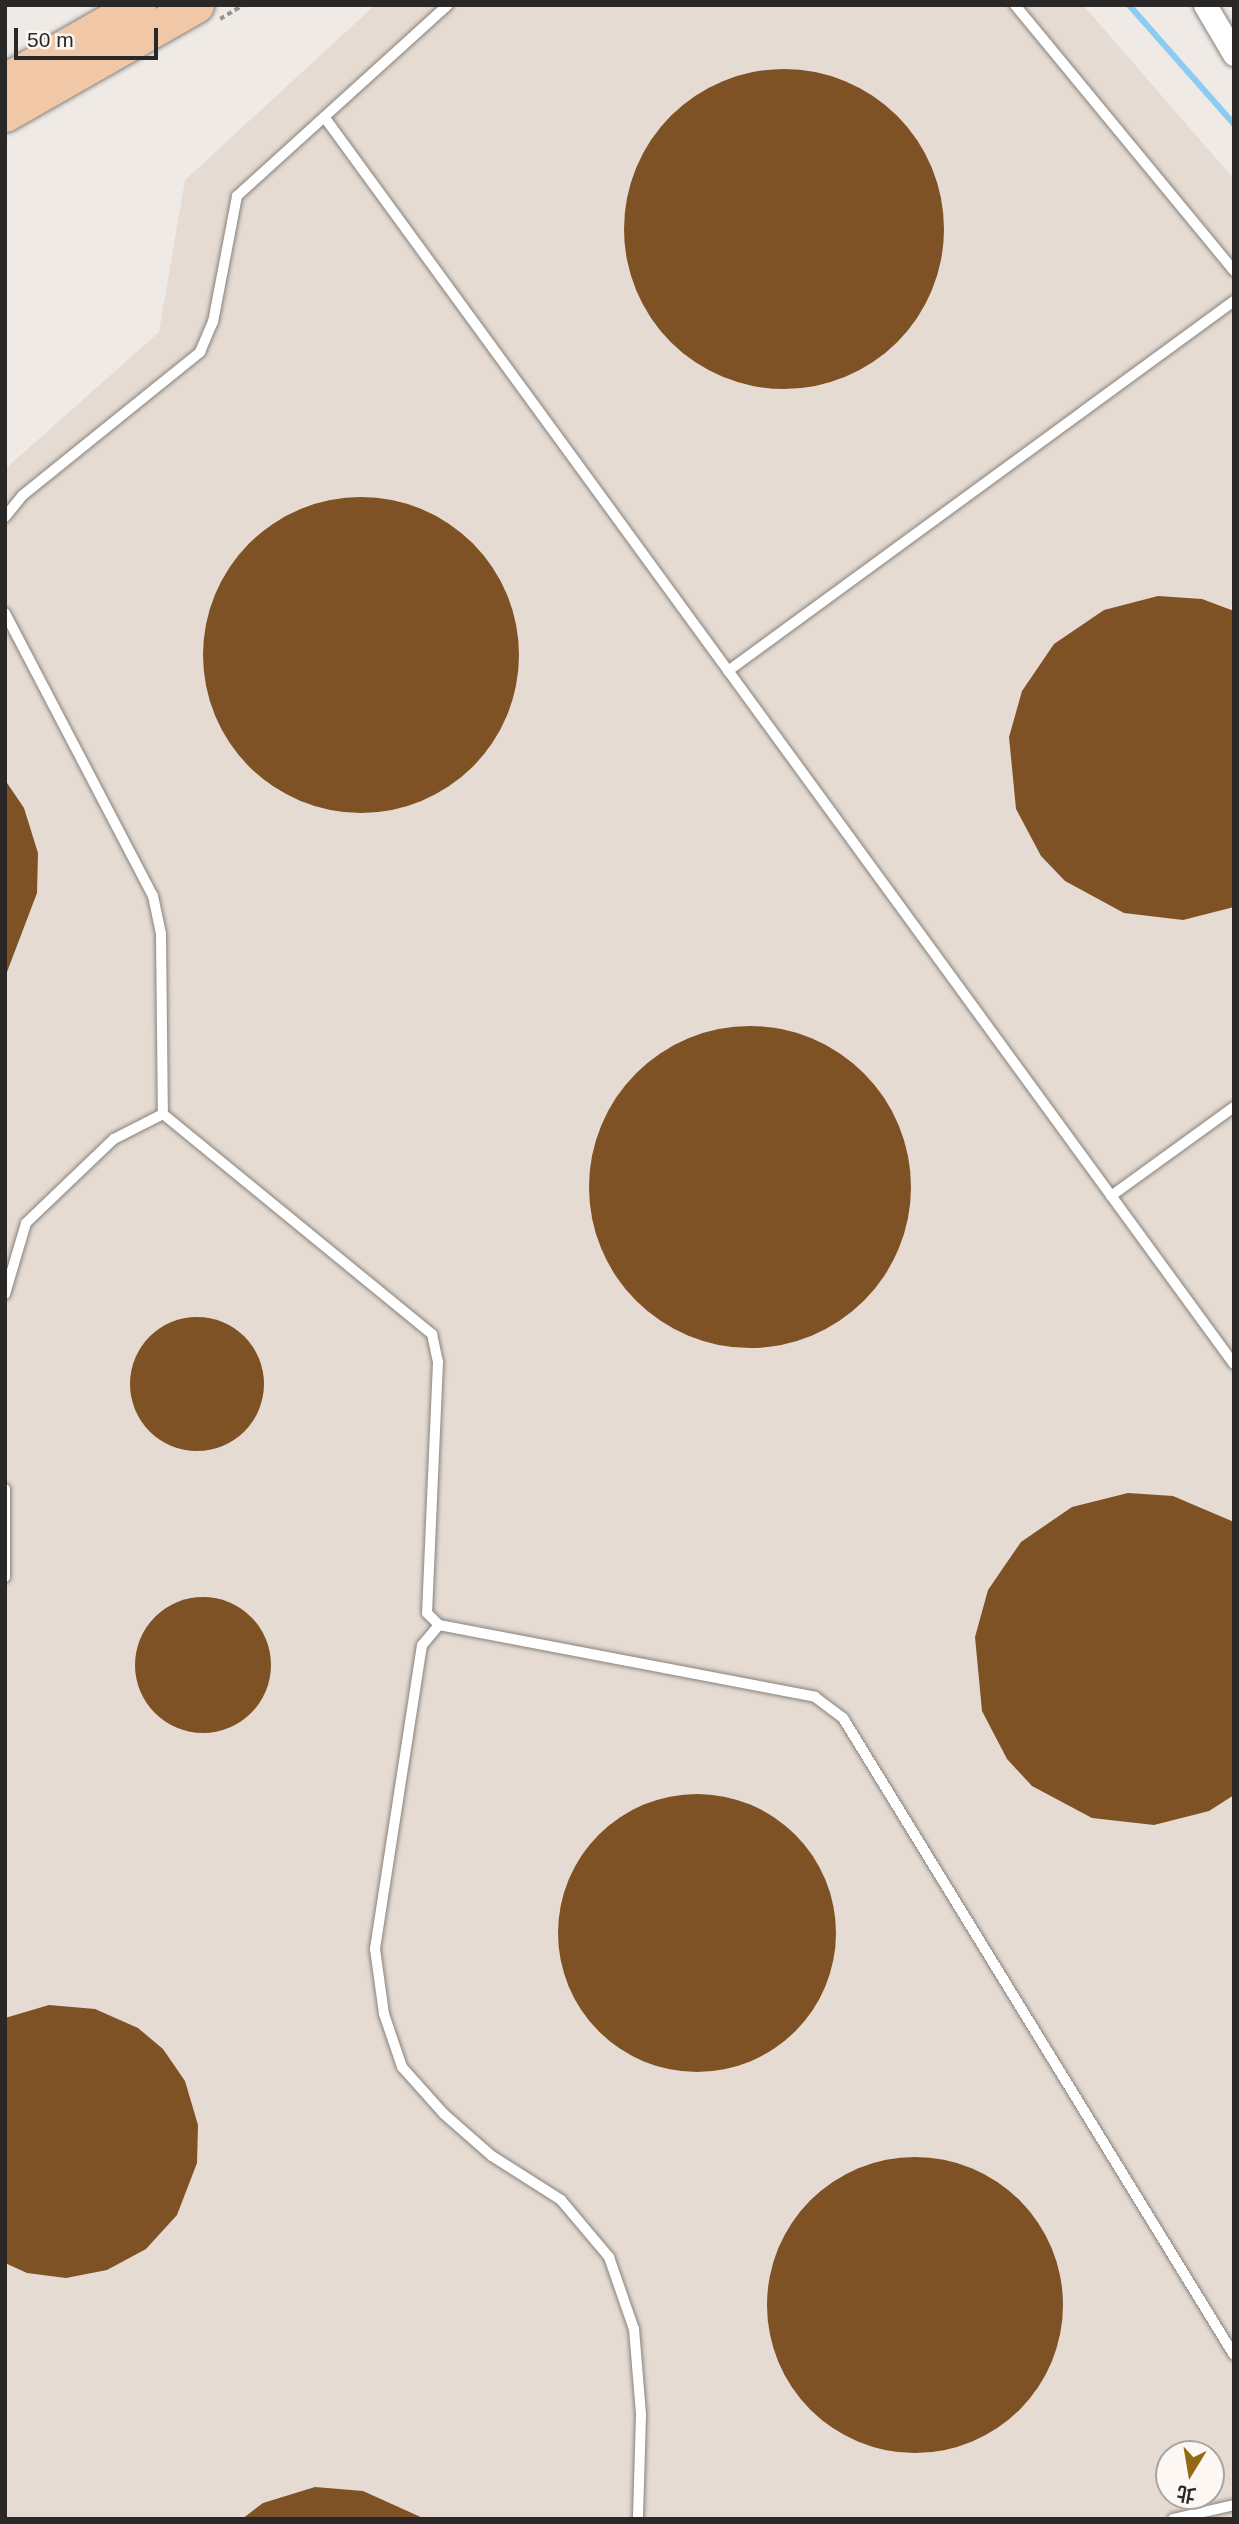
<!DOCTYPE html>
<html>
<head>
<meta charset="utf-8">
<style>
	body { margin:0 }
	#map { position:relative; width:1239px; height:2524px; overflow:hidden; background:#efeae6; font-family:Helvetica,"Noto Sans TC",sans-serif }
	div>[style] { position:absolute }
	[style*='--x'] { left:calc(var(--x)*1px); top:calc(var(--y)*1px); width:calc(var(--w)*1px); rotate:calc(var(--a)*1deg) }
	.built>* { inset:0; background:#e6dbd2 }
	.stream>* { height:6px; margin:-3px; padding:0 3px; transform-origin:3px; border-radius:3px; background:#8bccf1 }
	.building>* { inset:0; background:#7f5226 }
	.round { border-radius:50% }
	.path>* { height:3.5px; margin-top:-1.75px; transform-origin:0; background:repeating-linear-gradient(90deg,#999592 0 5px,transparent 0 8.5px) }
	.roads { filter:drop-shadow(0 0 2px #86827e) drop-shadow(0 0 2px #86827e) }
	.service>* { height:10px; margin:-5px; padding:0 5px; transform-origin:5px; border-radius:5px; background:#fff }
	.minor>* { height:23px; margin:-11.5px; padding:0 11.5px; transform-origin:11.5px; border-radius:11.5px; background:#fff }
	.primary>* { height:35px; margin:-17.5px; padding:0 17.5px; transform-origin:17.5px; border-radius:17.5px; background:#f0c7a7 }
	span { translate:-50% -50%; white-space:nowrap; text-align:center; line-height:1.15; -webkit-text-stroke:7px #fcf7f3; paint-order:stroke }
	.frame { position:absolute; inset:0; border:7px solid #292826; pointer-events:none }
	.north { position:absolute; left:1155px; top:2440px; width:70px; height:70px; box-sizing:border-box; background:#fcf7f3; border:2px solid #a8a4a1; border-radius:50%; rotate:191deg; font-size:19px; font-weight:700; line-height:28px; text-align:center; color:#292826 }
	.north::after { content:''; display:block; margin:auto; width:24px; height:32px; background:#936a13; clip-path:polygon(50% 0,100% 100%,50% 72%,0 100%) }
	.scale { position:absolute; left:14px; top:28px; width:144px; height:32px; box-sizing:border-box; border:4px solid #292826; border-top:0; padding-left:9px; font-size:21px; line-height:24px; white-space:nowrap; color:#292826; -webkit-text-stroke:5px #fcf7f3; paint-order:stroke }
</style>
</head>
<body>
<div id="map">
	<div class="built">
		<div style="clip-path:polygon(evenodd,375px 5px,1083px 5px,1234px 179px,1234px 2519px,5px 2519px,5px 469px,159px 332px,185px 180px,375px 5px,1169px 2454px,1211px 2454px,1211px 2496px,1169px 2496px,1169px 2454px)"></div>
	</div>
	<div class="stream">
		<div style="--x:1129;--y:5;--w:159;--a:48.6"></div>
	</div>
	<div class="building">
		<div class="round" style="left:624px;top:69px;width:320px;height:320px"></div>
		<div class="round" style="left:203px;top:497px;width:316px;height:316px"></div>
		<div style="clip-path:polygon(1158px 596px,1202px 599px,1234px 611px,1234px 907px,1183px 920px,1124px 913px,1065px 881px,1041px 856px,1016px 809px,1009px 737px,1022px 691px,1054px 644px,1104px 610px)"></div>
		<div style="clip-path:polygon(5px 780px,24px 808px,38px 853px,37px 893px,7px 972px)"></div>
		<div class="round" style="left:589px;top:1026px;width:322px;height:322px"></div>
		<div class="round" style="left:130px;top:1317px;width:134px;height:134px"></div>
		<div style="clip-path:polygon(1128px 1493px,1173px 1496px,1234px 1522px,1234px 1795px,1209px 1811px,1154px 1825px,1092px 1818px,1032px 1786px,1007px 1759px,982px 1711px,975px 1637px,988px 1590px,1021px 1542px,1072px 1507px)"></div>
		<div class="round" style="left:135px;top:1597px;width:136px;height:136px"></div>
		<div class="round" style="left:558px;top:1794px;width:278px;height:278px"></div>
		<div style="clip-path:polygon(49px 2005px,95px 2009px,138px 2028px,163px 2049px,185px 2081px,198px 2125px,197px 2163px,177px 2215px,146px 2249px,107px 2270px,66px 2278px,27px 2273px,5px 2263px,5px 2018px)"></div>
		<div class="round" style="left:767px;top:2157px;width:296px;height:296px"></div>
		<div style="clip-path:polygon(315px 2487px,363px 2491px,425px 2519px,242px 2519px,263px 2503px)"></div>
	</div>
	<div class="path">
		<div style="--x:220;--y:19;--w:27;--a:-31"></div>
	</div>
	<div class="roads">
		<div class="service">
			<div style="--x:1015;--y:5;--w:345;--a:50.5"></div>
			<div style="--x:325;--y:118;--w:1542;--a:53.89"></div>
			<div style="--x:5;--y:517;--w:28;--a:-51"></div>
			<div style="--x:23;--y:495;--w:228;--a:-38.9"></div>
			<div style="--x:200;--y:352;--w:33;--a:-67"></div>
			<div style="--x:213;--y:322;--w:128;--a:-79.2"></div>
			<div style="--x:237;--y:196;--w:285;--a:-42.2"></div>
			<div style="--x:5;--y:613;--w:319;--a:62.4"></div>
			<div style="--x:153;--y:896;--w:39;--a:78"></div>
			<div style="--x:161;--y:934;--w:180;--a:89.4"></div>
			<div style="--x:163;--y:1114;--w:348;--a:39.3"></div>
			<div style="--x:432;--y:1334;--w:29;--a:78"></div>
			<div style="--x:438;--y:1362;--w:251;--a:92.5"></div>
			<div style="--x:427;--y:1613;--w:17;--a:45"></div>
			<div style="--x:439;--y:1625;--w:383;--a:10.8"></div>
			<div style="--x:815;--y:1697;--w:35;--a:37"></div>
			<div style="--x:843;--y:1718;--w:747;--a:58.46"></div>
			<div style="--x:728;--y:671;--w:627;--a:-36.18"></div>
			<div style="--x:1111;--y:1196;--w:152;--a:-35.9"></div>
			<div style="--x:5;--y:1294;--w:74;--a:-73.5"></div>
			<div style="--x:26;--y:1223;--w:122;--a:-43.7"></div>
			<div style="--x:114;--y:1139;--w:55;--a:-27"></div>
			<div style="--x:5;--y:1489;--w:88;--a:90"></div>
			<div style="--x:439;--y:1625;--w:26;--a:130"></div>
			<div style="--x:422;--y:1645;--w:308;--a:98.8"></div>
			<div style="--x:375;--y:1949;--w:66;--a:82.1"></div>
			<div style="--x:384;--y:2014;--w:56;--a:71.2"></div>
			<div style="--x:402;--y:2067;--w:63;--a:48.2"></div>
			<div style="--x:444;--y:2114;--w:64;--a:41.2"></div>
			<div style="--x:492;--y:2156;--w:82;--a:32.5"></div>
			<div style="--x:561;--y:2200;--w:75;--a:49.9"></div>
			<div style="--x:609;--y:2257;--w:76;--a:70.9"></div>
			<div style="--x:634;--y:2329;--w:86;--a:85.3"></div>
			<div style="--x:641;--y:2415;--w:104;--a:91.7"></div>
			<div style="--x:1173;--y:2519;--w:63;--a:-12.9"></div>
		</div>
		<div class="minor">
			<div style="--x:1205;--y:5;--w:57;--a:59.4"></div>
		</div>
		<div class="primary">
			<div style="--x:5;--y:81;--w:153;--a:-29.7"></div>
			<div style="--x:5;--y:114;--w:220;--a:-29.7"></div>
		</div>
	</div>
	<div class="frame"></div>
	<div class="north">北</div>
	<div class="scale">50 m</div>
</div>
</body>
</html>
